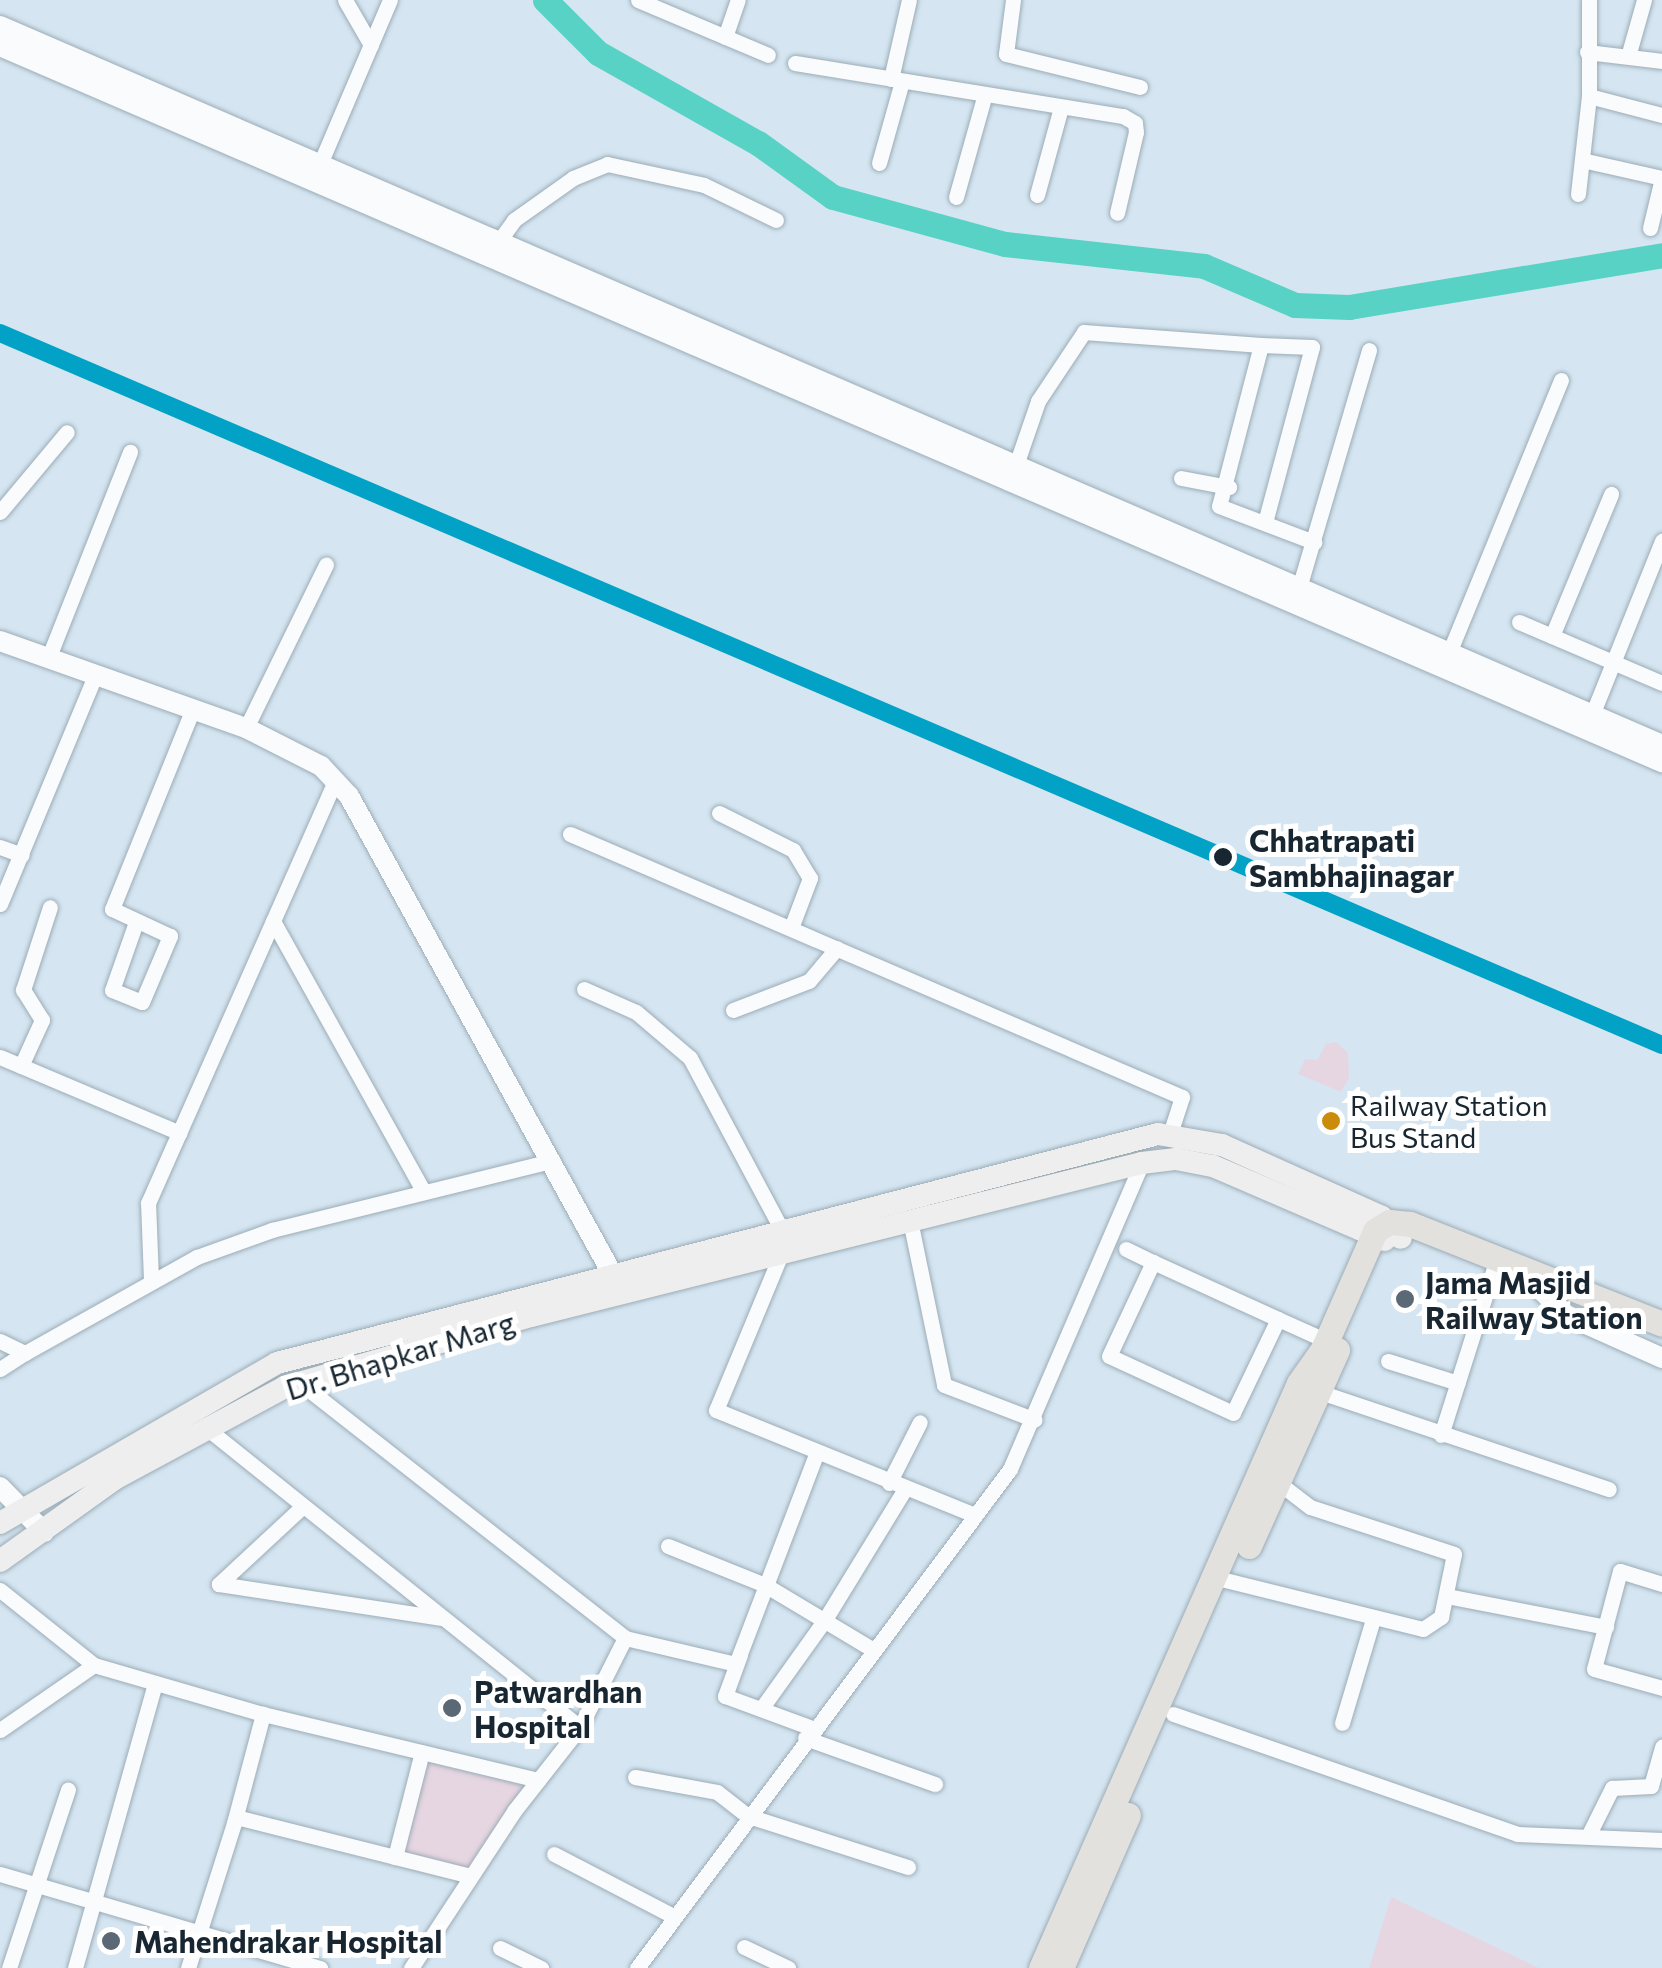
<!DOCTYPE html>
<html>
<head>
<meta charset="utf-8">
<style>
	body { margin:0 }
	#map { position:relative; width:1662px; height:1968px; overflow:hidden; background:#d5e6f2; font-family:Commissioner,sans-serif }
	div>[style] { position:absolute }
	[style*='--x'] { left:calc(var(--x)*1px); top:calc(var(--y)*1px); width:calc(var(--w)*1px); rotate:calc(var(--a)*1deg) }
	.green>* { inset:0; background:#e6d6e2 }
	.river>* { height:25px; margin:-12.5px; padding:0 12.5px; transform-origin:12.5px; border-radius:12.5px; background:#58d2c4 }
	.roads { filter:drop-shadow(0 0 2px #9cacb6) drop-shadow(0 0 2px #9cacb6) }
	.minor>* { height:15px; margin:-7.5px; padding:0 7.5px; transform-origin:7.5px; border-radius:7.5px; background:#f9fbfd }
	.tertiary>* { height:20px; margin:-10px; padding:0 10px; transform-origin:10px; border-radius:10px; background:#f9fbfd }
	.secondary>* { height:22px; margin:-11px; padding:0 11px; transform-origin:11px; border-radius:11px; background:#eee }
	.primary>* { height:25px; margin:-12.5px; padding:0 12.5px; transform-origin:12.5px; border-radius:12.5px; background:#e3e1de }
	.rail-1>* { height:18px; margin:-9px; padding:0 9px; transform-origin:9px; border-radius:9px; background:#01a2c6 }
	.dots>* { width:28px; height:28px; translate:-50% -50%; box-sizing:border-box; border:5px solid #fff; border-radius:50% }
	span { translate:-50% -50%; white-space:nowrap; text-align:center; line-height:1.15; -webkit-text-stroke:10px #fff; paint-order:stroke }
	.bus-label { font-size:28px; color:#172631 }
	.left { translate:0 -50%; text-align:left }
	.stop-label { font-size:30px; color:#172631; font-weight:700 }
	.poi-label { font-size:30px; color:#172631; font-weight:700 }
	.street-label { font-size:30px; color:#172631 }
</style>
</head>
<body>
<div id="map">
	<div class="green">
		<div style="clip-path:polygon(1336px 1042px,1348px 1053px,1349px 1078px,1341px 1092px,1298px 1074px,1305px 1059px,1317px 1060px,1326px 1044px)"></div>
		<div style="clip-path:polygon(426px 1758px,525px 1784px,468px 1870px,404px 1854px)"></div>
		<div style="clip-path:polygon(1391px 1897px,1539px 1968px,1369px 1968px)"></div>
	</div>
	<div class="river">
		<div style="--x:545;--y:0;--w:75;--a:45"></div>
		<div style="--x:598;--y:53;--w:184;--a:29.4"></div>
		<div style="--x:758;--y:143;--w:92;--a:35.8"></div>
		<div style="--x:833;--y:197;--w:178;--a:15.3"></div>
		<div style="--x:1005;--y:244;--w:200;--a:6.3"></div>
		<div style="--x:1204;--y:266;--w:99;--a:23.2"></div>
		<div style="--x:1295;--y:305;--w:54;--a:2.1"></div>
		<div style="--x:1349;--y:307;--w:317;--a:-9.4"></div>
	</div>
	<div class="roads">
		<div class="minor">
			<div style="--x:345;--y:0;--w:52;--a:60"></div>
			<div style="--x:638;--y:0;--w:141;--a:22.9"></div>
			<div style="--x:1013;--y:0;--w:54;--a:97.4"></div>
			<div style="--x:1006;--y:54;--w:138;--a:13.8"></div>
			<div style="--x:725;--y:37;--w:39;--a:-71"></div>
			<div style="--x:1587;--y:52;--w:76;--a:6.8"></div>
			<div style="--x:1629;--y:53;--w:55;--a:-74.2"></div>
			<div style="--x:795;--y:63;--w:332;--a:9.2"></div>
			<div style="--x:1123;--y:116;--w:14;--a:30"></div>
			<div style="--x:1135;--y:123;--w:9;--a:84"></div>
			<div style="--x:1136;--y:132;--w:83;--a:103.2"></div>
			<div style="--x:891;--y:79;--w:81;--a:-77.2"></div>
			<div style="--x:1589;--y:96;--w:75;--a:14.6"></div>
			<div style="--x:1582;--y:160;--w:82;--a:12.7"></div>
			<div style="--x:879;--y:163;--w:85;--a:-74.3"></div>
			<div style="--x:317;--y:171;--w:186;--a:-66.9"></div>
			<div style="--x:1578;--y:194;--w:99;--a:-83.6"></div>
			<div style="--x:1589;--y:96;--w:96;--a:-90"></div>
			<div style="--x:1037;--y:195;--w:91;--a:-74.7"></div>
			<div style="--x:956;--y:197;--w:107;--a:-74.3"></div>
			<div style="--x:1650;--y:228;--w:51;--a:-76.5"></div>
			<div style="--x:499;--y:241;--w:26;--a:-54"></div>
			<div style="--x:514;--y:220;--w:72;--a:-35.4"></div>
			<div style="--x:573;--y:178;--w:37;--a:-22"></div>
			<div style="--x:607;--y:164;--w:99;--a:12.2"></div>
			<div style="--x:704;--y:185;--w:80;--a:25.9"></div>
			<div style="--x:1261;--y:345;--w:51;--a:2.2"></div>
			<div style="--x:1312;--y:347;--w:182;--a:105"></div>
			<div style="--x:1016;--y:465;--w:68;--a:-71"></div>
			<div style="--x:1038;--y:401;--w:83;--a:-56.3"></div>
			<div style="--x:1084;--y:332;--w:177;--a:4.2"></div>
			<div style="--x:1261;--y:345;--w:166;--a:104.6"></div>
			<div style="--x:1219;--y:506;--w:102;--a:20.8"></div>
			<div style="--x:1181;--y:478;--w:49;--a:10.6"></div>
			<div style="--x:0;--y:512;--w:104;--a:-50.1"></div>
			<div style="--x:1299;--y:588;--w:248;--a:-73.6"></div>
			<div style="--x:1519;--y:622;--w:155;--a:23.1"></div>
			<div style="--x:1552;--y:636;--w:154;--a:-67.4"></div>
			<div style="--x:1449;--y:653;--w:295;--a:-67.7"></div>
			<div style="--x:48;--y:659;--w:223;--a:-68.4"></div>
			<div style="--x:1592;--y:715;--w:188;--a:-68.1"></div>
			<div style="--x:246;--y:728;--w:182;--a:-63.9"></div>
			<div style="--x:719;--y:813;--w:83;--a:26.6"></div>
			<div style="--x:793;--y:850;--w:33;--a:59"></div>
			<div style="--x:810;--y:878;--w:53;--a:110.8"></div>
			<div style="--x:570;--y:834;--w:666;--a:23.26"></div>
			<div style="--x:1182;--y:1097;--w:38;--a:108"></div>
			<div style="--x:0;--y:847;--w:23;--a:20"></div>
			<div style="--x:0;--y:904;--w:247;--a:-67.4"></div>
			<div style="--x:273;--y:921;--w:310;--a:60.9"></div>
			<div style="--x:136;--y:922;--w:72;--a:109.4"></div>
			<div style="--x:112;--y:990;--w:32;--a:22"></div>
			<div style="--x:142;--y:1002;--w:72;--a:-67"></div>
			<div style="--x:170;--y:936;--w:64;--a:-155"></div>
			<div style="--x:112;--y:909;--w:211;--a:-68"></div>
			<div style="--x:584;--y:989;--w:57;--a:23.9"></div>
			<div style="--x:636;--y:1012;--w:71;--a:40.4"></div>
			<div style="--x:690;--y:1058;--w:197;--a:61.9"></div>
			<div style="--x:783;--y:1232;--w:22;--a:95"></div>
			<div style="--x:781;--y:1254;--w:169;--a:112.6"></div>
			<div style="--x:716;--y:1410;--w:279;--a:22.1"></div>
			<div style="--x:733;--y:1010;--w:81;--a:-20.9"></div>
			<div style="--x:809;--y:981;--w:43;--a:-49.7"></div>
			<div style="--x:0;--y:1057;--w:195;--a:22.9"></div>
			<div style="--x:21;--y:1066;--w:51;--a:-65.5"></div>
			<div style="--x:42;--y:1020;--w:36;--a:-122"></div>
			<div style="--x:23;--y:990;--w:87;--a:-72"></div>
			<div style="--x:911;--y:1225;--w:163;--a:78.3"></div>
			<div style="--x:944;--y:1385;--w:97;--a:21"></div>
			<div style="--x:1126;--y:1249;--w:30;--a:26"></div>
			<div style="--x:151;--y:1280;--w:77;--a:-92.2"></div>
			<div style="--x:148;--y:1203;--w:461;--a:-66.1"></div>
			<div style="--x:1278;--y:1319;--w:104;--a:115.6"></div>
			<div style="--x:1233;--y:1413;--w:136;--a:-155.3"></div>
			<div style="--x:1109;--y:1356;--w:104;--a:-64.9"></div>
			<div style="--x:1153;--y:1262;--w:137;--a:24.5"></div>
			<div style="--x:1278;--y:1319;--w:54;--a:24.2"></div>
			<div style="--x:0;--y:1341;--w:28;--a:26"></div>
			<div style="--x:25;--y:1353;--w:197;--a:-29.2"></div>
			<div style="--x:197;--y:1257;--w:80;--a:-19.8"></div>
			<div style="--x:272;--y:1230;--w:286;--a:-13.9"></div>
			<div style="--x:1388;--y:1361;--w:73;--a:17.4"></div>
			<div style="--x:0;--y:1369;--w:30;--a:-33"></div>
			<div style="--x:299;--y:1382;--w:415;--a:38.1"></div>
			<div style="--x:625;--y:1638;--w:114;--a:13.2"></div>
			<div style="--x:736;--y:1664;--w:224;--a:-69.1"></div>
			<div style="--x:1314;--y:1390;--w:311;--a:18.6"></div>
			<div style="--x:204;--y:1426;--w:482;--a:38.7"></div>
			<div style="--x:1441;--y:1435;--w:172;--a:-72.4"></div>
			<div style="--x:889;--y:1483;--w:68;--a:-63.1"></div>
			<div style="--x:303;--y:1506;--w:115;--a:137.1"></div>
			<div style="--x:219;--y:1584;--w:224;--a:8.7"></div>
			<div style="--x:668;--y:1546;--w:105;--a:21.9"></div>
			<div style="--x:765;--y:1585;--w:125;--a:30.9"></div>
			<div style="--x:1217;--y:1578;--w:212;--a:13.9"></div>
			<div style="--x:1423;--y:1629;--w:22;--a:-34"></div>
			<div style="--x:1441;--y:1617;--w:64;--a:-78.3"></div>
			<div style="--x:1454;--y:1554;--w:151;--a:-161.9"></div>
			<div style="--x:1310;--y:1507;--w:44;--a:-142.4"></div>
			<div style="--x:1662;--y:1584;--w:44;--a:-162.8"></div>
			<div style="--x:1620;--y:1571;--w:101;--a:104.9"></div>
			<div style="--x:1594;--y:1669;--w:71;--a:15.6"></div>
			<div style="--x:0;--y:1590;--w:120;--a:38.6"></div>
			<div style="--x:94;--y:1665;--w:176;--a:16.2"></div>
			<div style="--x:263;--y:1714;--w:283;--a:13.5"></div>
			<div style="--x:1447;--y:1596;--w:162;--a:11"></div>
			<div style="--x:740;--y:1655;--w:44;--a:110.1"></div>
			<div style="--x:725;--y:1696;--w:93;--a:20.2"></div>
			<div style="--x:761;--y:1709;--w:108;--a:-54.4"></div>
			<div style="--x:824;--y:1621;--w:155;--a:-58.5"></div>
			<div style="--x:1173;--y:1714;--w:364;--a:19.2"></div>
			<div style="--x:1517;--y:1834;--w:145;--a:2.4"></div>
			<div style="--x:1342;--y:1723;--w:109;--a:-73.4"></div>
			<div style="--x:0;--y:1730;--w:114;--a:-34.7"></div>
			<div style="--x:805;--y:1738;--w:138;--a:19.5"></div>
			<div style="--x:635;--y:1777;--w:83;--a:10.4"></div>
			<div style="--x:717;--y:1792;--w:39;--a:38"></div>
			<div style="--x:748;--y:1816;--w:168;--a:17.7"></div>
			<div style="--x:234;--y:1823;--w:113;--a:-75.1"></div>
			<div style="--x:1588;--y:1836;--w:54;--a:-63.4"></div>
			<div style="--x:1612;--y:1788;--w:39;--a:-3"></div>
			<div style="--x:1651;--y:1786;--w:41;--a:-74.2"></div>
			<div style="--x:554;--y:1854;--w:136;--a:27.5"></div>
			<div style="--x:395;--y:1857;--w:108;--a:-75.6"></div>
			<div style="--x:0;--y:1874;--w:334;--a:16.4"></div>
			<div style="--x:744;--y:1947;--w:49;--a:25.5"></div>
			<div style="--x:500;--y:1948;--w:46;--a:26"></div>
			<div style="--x:9;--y:1968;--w:188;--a:-71.7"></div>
			<div style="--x:75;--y:1968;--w:296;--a:-74.3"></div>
			<div style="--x:188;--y:1968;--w:158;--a:-72.4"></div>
			<div style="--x:236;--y:1817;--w:242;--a:14.1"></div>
			<div style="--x:411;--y:1968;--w:188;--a:-56.7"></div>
			<div style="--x:514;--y:1811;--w:107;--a:-51.8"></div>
			<div style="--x:580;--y:1727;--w:100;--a:-63.2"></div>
			<div style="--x:637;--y:1968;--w:623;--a:-53.22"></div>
			<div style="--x:1010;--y:1469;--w:333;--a:-66.7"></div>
		</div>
		<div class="tertiary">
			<div style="--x:0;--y:26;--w:1811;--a:23.39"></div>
			<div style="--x:0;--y:46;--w:1810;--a:23.31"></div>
			<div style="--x:0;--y:641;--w:261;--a:19.5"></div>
			<div style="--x:246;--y:728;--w:84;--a:26.9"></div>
			<div style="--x:321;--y:766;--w:41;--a:47"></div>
			<div style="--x:349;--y:796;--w:559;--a:61.14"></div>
			<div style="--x:1542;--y:1291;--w:34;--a:45"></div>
			<div style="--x:1566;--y:1315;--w:105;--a:24.1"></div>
			<div style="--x:0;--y:1487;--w:63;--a:45.6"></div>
		</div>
		<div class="secondary">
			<div style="--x:0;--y:1523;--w:320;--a:-30"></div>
			<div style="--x:277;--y:1363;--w:910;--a:-14.57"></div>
			<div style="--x:1158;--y:1134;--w:65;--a:9.8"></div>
			<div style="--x:1222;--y:1145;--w:175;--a:24.2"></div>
			<div style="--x:1382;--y:1217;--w:28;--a:48"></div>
			<div style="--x:0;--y:1561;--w:143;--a:-35.6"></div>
			<div style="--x:116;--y:1478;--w:192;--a:-28.3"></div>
			<div style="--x:285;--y:1387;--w:256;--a:-16.1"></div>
			<div style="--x:531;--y:1316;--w:630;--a:-14.06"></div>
			<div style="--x:1142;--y:1163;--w:34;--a:-7"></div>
			<div style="--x:1176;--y:1159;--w:38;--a:11"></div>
			<div style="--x:1213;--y:1166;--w:187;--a:23.3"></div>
		</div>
		<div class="primary">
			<div style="--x:1249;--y:1546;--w:215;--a:-65.8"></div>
			<div style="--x:1041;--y:1968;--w:639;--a:-66.2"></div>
			<div style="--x:1299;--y:1383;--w:42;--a:-54.8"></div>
			<div style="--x:1323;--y:1349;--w:129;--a:-66.2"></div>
			<div style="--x:1375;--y:1231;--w:17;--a:-33"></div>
			<div style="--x:1389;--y:1222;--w:21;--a:5"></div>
			<div style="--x:1410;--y:1224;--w:271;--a:21.6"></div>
			<div style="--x:1061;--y:1968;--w:167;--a:-66.4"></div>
		</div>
	</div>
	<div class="rail-1">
		<div style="--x:0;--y:333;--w:1808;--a:23.19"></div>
	</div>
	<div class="dots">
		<div style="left:1223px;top:857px;background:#172631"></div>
		<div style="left:1331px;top:1121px;background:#ca8c0a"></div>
		<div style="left:1405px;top:1299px;background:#5a6975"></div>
		<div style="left:452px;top:1708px;background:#5a6975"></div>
		<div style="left:111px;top:1941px;background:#5a6975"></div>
	</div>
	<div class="bus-label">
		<span class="left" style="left:1350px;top:1121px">Railway Station<br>Bus Stand</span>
	</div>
	<div class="stop-label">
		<span class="left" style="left:1249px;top:857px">Chhatrapati<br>Sambhajinagar</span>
	</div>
	<div class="poi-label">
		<span class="left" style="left:1425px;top:1299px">Jama Masjid<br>Railway Station</span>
		<span class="left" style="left:474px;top:1708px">Patwardhan<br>Hospital</span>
		<span class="left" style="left:134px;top:1941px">Mahendrakar Hospital</span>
	</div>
	<div class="street-label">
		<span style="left:400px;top:1355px;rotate:-17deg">Dr. Bhapkar Marg</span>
	</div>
</div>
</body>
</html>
